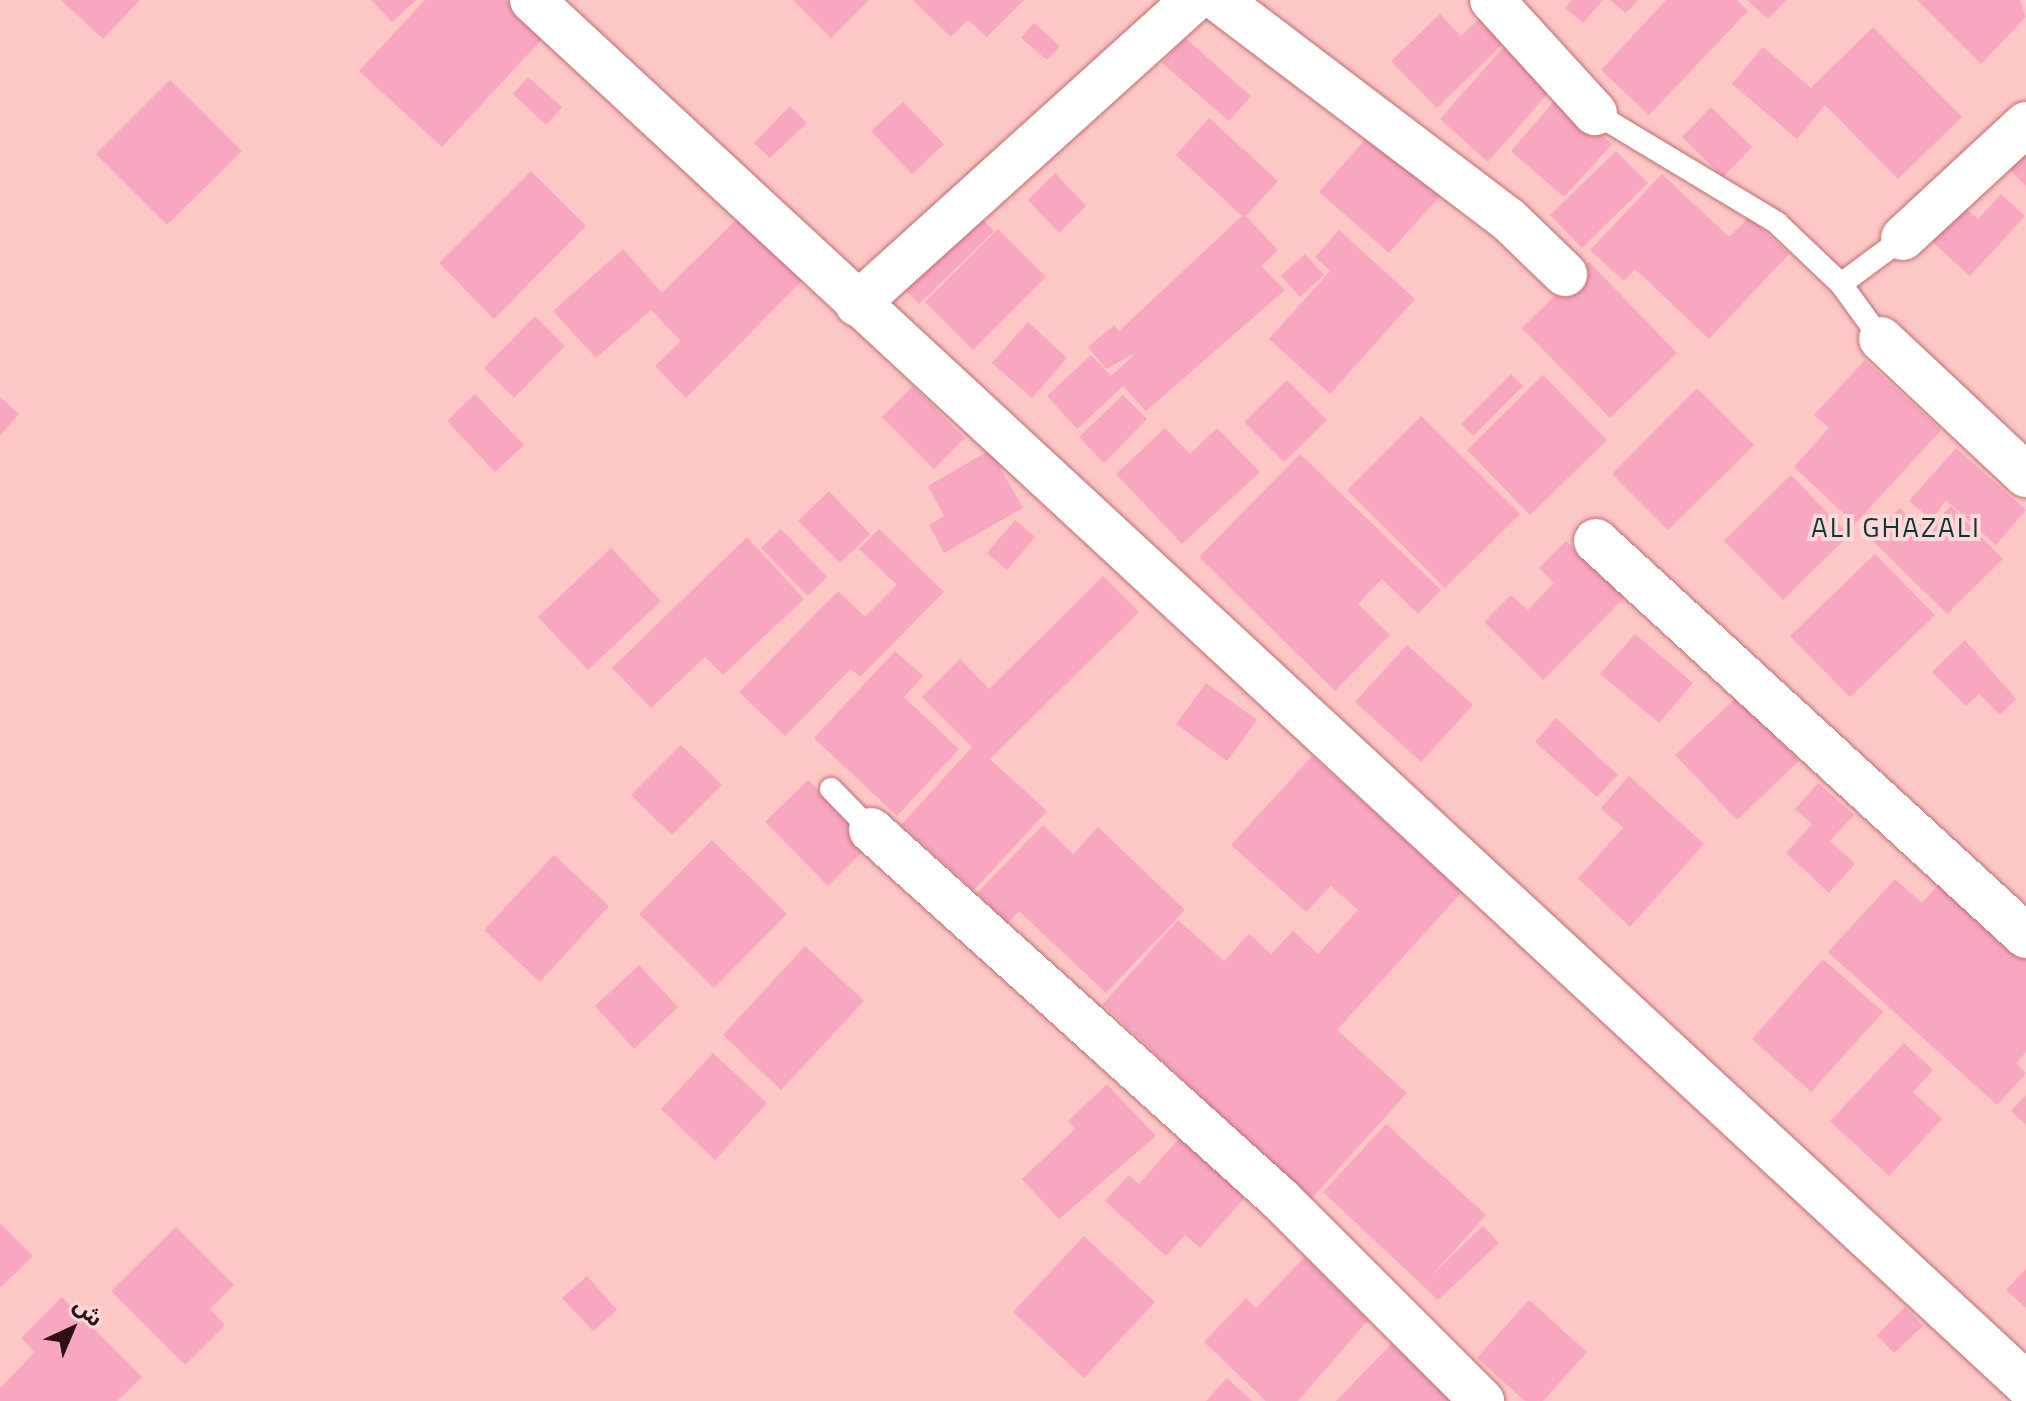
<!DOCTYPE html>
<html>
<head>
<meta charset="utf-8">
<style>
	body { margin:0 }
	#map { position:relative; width:2026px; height:1401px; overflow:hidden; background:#fdc7c6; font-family:"Titillium Web","Noto Sans Arabic",sans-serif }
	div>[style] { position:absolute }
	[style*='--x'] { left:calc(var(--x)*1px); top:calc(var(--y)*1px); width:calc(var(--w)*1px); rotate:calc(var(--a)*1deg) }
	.building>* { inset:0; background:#f9a6c0 }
	.roads { filter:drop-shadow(0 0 2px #be6d6e) drop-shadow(0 0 2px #be6d6e) }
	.lane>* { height:22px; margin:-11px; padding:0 11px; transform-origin:11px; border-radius:11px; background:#fff }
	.street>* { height:44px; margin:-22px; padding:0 22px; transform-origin:22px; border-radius:22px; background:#fff }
	.secondary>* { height:44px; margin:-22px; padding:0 22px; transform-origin:22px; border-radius:22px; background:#fff }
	span { translate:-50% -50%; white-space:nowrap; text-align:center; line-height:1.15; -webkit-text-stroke:8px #fed9d8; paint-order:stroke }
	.quarter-label { font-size:28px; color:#113536; letter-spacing:2px }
	.north { position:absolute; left:32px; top:1289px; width:80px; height:80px; -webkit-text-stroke:6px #fed9d8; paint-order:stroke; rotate:44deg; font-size:22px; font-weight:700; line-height:32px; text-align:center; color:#2f1011 }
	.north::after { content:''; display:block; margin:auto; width:28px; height:36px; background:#2f1011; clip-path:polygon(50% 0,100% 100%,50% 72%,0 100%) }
</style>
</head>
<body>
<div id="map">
	<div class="building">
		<div style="clip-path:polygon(61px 0,140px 0,103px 39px)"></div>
		<div style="clip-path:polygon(371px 0,416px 0,392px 22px)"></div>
		<div style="clip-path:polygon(425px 0,506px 0,545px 36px,442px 147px,359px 71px)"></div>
		<div style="clip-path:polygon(793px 0,869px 0,831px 38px)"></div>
		<div style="clip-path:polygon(913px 0,1024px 0,987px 37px,968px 20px,951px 37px)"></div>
		<div style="clip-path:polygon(1572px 0,1603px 0,1583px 23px,1565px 8px)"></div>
		<div style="clip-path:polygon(1610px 0,1638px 0,1626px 13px)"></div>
		<div style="clip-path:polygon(1666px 0,1737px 0,1748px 11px,1649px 115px,1601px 70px)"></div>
		<div style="clip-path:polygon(1747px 0,1786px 0,1768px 19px)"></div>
		<div style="clip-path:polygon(1917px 0,2020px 0,2026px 17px,1981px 64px)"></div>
		<div style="clip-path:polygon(1485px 13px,1509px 38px,1437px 108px,1391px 61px,1440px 14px,1461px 36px)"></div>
		<div style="clip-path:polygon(1034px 23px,1060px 46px,1047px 60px,1021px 38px)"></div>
		<div style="clip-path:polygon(1873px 27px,1962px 117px,1898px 179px,1825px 105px,1797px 139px,1732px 84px,1763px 47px,1811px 88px)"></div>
		<div style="clip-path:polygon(1185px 38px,1251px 96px,1229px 121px,1162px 63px)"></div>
		<div style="clip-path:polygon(1508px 42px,1556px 84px,1488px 162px,1440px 119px)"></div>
		<div style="clip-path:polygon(528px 77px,562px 107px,546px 125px,513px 94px)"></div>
		<div style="clip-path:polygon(170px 80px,242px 151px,167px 225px,96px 154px)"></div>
		<div style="clip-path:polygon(1558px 97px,1612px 144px,1564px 197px,1511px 151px)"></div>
		<div style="clip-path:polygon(903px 102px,944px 144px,912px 174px,871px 131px)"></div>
		<div style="clip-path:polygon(790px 106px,807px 123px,770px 158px,754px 143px)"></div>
		<div style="clip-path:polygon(1711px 107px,1752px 147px,1723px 177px,1682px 137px)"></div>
		<div style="clip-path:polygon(1209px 118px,1278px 181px,1246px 216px,1278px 250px,1261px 266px,1285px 290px,1146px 411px,1123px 386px,1077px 429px,1047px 396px,1091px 355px,1111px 376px,1137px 352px,1106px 369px,1088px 347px,1114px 325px,1119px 331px,1242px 216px,1176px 155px)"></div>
		<div style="clip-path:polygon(1377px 126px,1447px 188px,1389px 253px,1319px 192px)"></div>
		<div style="clip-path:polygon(2026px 131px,2026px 186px,1998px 158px)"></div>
		<div style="clip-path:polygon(1616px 151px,1648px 183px,1582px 248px,1550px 215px)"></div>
		<div style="clip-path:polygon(531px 171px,586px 226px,494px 319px,439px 263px)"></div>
		<div style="clip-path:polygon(1055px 173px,1086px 206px,1059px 233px,1028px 200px)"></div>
		<div style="clip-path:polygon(1662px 174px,1729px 237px,1749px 217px,1789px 254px,1709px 339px,1635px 269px,1624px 281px,1590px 250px)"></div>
		<div style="clip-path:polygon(2001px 194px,2025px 216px,1970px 276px,1929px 239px,1961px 204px,1978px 219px)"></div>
		<div style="clip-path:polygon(971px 207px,994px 231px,919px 304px,897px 281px)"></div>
		<div style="clip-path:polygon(741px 215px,804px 279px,686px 398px,655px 366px,681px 341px,651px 310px,596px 358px,553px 311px,623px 249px,662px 293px)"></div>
		<div style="clip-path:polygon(998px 229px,1046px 277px,973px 350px,925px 302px)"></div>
		<div style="clip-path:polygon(1339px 230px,1415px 299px,1330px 394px,1269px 339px,1330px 271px,1315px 257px)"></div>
		<div style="clip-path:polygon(1305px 254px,1324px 275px,1300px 297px,1281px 276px)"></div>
		<div style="clip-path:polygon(1589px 262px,1677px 353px,1610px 418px,1522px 328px)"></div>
		<div style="clip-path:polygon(535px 316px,565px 346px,514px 398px,484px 368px)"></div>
		<div style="clip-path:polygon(1028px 322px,1067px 358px,1032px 398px,992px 363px)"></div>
		<div style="clip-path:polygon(1865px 360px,1941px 430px,1855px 524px,1794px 467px,1829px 428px,1814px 415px)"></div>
		<div style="clip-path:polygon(1511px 374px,1523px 386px,1473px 436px,1461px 424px)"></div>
		<div style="clip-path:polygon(1543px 375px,1607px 440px,1530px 515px,1467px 450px)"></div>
		<div style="clip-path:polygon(1287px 380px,1327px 420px,1284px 462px,1244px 422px)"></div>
		<div style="clip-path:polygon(913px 386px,965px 438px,934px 469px,882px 417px)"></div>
		<div style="clip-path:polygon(1697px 388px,1754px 445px,1668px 530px,1612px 474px)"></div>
		<div style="clip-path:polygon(475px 394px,524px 445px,495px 472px,447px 421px)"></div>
		<div style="clip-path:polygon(1123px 395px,1147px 419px,1104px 463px,1079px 437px)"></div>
		<div style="clip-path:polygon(0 397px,19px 414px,0 436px)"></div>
		<div style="clip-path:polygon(1421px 416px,1520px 514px,1445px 588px,1347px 490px)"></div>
		<div style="clip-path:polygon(1165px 428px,1190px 454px,1217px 428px,1260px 472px,1182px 544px,1116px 474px)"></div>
		<div style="clip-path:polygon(1956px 448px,2026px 510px,1996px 545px,1946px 500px,1932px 520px,1909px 501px)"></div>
		<div style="clip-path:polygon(990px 450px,1023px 508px,944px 553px,929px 525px,944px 516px,928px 486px)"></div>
		<div style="clip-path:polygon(1300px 454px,1441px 590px,1418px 614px,1382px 579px,1358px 604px,1390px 635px,1335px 691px,1199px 557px)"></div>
		<div style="clip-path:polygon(1791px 475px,1849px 535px,1783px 600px,1724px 541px)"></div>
		<div style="clip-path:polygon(829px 491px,870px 534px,840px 563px,798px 521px)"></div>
		<div style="clip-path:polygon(1951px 506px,2003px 559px,1947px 614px,1870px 538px,1900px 508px,1924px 533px)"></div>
		<div style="clip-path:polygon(1015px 520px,1035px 537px,1007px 570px,987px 553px)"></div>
		<div style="clip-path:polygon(781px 529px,827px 577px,808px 596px,761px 548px)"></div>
		<div style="clip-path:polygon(879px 529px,944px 592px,860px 677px,851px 669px,785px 736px,739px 692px,838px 591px,865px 617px,897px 585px,859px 549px)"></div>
		<div style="clip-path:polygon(747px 537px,804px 599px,723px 675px,705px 657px,651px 708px,612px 668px)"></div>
		<div style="clip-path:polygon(1566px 541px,1624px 598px,1543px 680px,1484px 622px,1511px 595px,1528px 610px,1554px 583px,1539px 568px)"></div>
		<div style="clip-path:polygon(611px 548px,661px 601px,588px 670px,538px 617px)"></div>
		<div style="clip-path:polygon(1875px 554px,1935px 615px,1850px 697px,1790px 636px)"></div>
		<div style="clip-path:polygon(1103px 576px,1139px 612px,990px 759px,1047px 811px,974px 890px,901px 825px,972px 747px,922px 697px,960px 659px,989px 689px)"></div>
		<div style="clip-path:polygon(1635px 634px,1693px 683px,1659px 723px,1600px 674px)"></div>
		<div style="clip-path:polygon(1965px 640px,2016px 699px,2000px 715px,1979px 694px,1966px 706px,1932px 672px)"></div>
		<div style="clip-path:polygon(1407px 645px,1473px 705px,1421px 762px,1355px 702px)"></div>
		<div style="clip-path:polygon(895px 651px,923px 676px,904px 697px,959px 749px,897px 816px,814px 738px)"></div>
		<div style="clip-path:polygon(1206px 683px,1257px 720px,1227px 761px,1176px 724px)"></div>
		<div style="clip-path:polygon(1737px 697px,1799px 761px,1737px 820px,1675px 755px)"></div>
		<div style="clip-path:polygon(1556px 718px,1618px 775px,1597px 797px,1535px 742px)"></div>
		<div style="clip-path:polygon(681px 745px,722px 785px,672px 835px,631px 795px)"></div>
		<div style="clip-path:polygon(1312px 756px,1462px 892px,1337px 1030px,1407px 1093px,1310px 1200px,1103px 1004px,1178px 920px,1224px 961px,1249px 934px,1271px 954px,1293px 931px,1318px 954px,1358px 910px,1331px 886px,1306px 912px,1231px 845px)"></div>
		<div style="clip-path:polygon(1629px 776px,1704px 844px,1630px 927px,1578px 878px,1623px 828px,1601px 808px)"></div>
		<div style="clip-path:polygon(808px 780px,871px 843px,828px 886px,765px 822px)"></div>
		<div style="clip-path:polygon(1818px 783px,1854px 815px,1830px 841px,1855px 864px,1829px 893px,1786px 853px,1812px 824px,1795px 809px)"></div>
		<div style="clip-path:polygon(1043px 825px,1073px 854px,1098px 827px,1185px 910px,1106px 993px,1019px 911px,1008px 923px,977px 893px)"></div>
		<div style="clip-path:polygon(712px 840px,787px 914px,714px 988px,639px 914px)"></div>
		<div style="clip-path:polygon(554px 855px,609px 906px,540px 982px,484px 930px)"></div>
		<div style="clip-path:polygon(1895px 879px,1922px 903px,1941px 882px,2026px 959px,2026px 1052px,2016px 1063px,2026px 1073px,1997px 1105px,1828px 952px)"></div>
		<div style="clip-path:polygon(805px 946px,864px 1001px,781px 1090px,723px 1035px)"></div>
		<div style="clip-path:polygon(1823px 959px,1883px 1012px,1811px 1092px,1752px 1039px)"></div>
		<div style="clip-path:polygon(639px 965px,678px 1007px,634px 1049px,595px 1006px)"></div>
		<div style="clip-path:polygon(1904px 1043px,1933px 1070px,1913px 1092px,1942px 1119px,1889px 1176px,1830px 1121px)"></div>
		<div style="clip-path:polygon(713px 1053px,767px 1103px,715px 1160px,661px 1109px)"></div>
		<div style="clip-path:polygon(1107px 1084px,1156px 1136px,1059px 1219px,1022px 1179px,1075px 1129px,1068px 1121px)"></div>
		<div style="clip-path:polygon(2026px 1095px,2026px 1125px,2011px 1111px)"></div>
		<div style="clip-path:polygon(1386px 1124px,1486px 1215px,1430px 1277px,1483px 1226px,1499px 1243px,1438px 1300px,1323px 1192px)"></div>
		<div style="clip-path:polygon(1182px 1135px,1248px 1194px,1200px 1248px,1185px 1235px,1166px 1256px,1105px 1201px,1129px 1175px,1139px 1184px)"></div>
		<div style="clip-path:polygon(0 1223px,33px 1256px,0 1288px)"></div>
		<div style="clip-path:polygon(176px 1227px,234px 1285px,210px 1309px,225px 1325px,185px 1365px,111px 1291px)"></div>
		<div style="clip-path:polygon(1084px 1236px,1155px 1302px,1084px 1378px,1013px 1312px)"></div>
		<div style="clip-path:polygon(1314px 1247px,1378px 1309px,1298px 1401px,1266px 1401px,1204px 1342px,1246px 1298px,1256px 1308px)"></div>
		<div style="clip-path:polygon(2026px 1269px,2026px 1308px,2006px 1290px)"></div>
		<div style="clip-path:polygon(587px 1276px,617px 1310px,593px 1331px,562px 1298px)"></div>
		<div style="clip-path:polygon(62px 1297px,142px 1377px,117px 1401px,0 1401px,0 1388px,35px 1352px,21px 1338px)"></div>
		<div style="clip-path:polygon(1529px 1300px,1587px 1352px,1543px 1401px,1525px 1401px,1477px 1358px)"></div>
		<div style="clip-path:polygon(1905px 1307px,1923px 1326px,1894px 1353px,1877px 1335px)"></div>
		<div style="clip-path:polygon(1398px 1337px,1465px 1401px,1336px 1401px)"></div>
		<div style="clip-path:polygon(1227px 1378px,1252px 1401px,1206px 1401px)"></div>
	</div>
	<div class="roads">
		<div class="lane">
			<div style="--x:1595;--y:113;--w:213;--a:31.1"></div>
			<div style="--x:1777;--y:223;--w:88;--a:43.6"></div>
			<div style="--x:1841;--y:284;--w:68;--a:54"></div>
			<div style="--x:1841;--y:284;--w:77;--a:-36.6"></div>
			<div style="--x:831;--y:789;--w:57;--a:45.7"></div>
		</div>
		<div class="street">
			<div style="--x:1219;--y:0;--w:364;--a:37.2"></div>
			<div style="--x:1509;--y:220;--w:78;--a:44"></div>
			<div style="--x:1492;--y:0;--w:153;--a:47.7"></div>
			<div style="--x:1903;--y:238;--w:168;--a:-42.8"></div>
			<div style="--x:857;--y:304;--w:454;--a:-42.1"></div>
			<div style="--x:1881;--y:339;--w:199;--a:43.2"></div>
			<div style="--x:1596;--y:541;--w:584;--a:42.57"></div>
			<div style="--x:871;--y:830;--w:551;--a:42.06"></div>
			<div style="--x:1280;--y:1199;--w:286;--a:45"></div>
		</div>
		<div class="secondary">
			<div style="--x:532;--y:0;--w:2037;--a:42.81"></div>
		</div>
	</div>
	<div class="quarter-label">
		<span style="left:1896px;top:527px">ALI GHAZALI</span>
	</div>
	<div class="north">ش</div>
</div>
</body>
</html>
